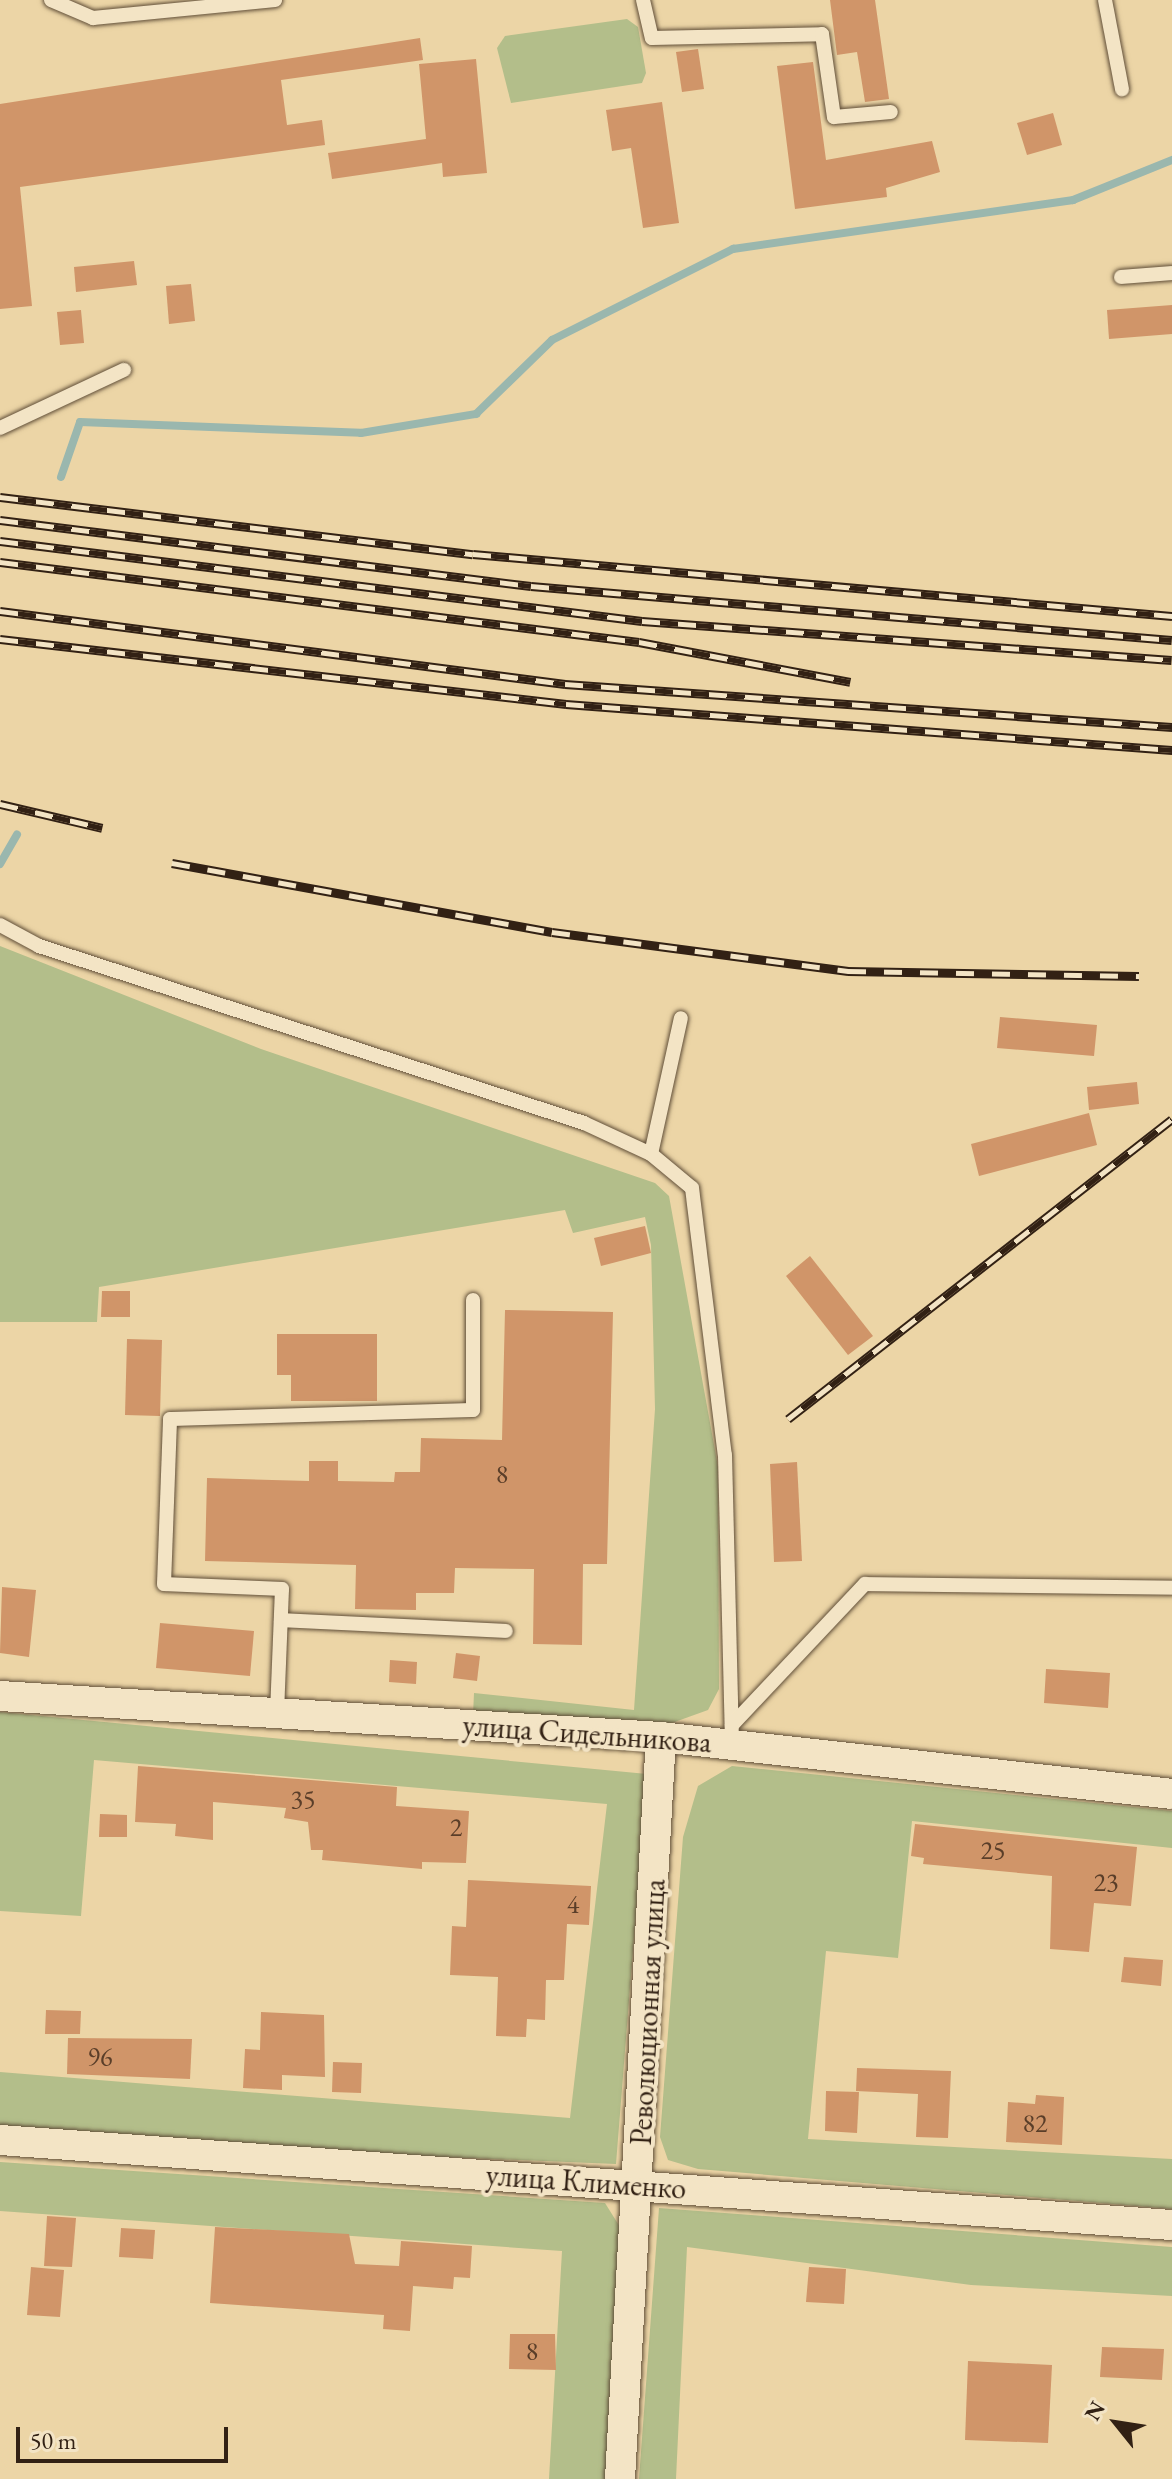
<!DOCTYPE html>
<html>
<head>
<meta charset="utf-8">
<style>
	body { margin:0 }
	#map { position:relative; width:1172px; height:2479px; overflow:hidden; background:#ecd5a6; font-family:"EB Garamond",serif }
	div>[style] { position:absolute }
	[style*='--x'] { left:calc(var(--x)*1px); top:calc(var(--y)*1px); width:calc(var(--w)*1px); rotate:calc(var(--a)*1deg) }
	.green>* { inset:0; background:#b3be8a }
	.stream>* { height:8px; margin:-4px; padding:0 4px; transform-origin:4px; border-radius:4px; background:#9ab7ae }
	.building>* { inset:0; background:#d09569 }
	.roads { filter:drop-shadow(0 0 2px #604e38) drop-shadow(0 0 2px #604e38) }
	.service>* { height:14px; margin:-7px; padding:0 7px; transform-origin:7px; border-radius:7px; background:#f3e4c5 }
	.minor>* { height:30px; margin:-15px; padding:0 15px; transform-origin:15px; border-radius:15px; background:#f3e4c5 }
	.rail>* { height:9px; margin-top:-4.5px; transform-origin:0; background:repeating-linear-gradient(90deg,#f3e4c5 0 18px,#322114 0 36px); box-sizing:border-box; border-block:2px solid #322114 }
	span { translate:-50% -50%; white-space:nowrap; text-align:center; line-height:1.15; -webkit-text-stroke:8px #f3e4c5; paint-order:stroke }
	.number-label { font-size:26px; color:#5a3e29 }
	.number-label span { -webkit-text-stroke-width:0 }
	.street-label { font-size:30px; color:#322114 }
	.north { position:absolute; left:1076px; top:2383px; width:80px; height:80px; -webkit-text-stroke:6px #f3e4c5; paint-order:stroke; rotate:300deg; font-size:22px; font-weight:700; line-height:32px; text-align:center; color:#322114 }
	.north::after { content:''; display:block; margin:auto; width:28px; height:36px; background:#322114; clip-path:polygon(50% 0,100% 100%,50% 72%,0 100%) }
	.scale { position:absolute; left:16px; top:2427px; width:212px; height:36px; box-sizing:border-box; border:4px solid #322114; border-top:0; padding-left:10px; font-size:24px; line-height:28px; white-space:nowrap; color:#322114; -webkit-text-stroke:6px #f3e4c5; paint-order:stroke }
</style>
</head>
<body>
<div id="map">
	<div class="green">
		<div style="clip-path:polygon(627px 19px,638px 27px,646px 73px,642px 83px,511px 103px,497px 48px,505px 36px)"></div>
		<div style="clip-path:polygon(0 946px,261px 1049px,655px 1183px,669px 1196px,718px 1467px,719px 1689px,708px 1710px,658px 1728px,473px 1715px,474px 1693px,634px 1710px,655px 1409px,651px 1245px,645px 1217px,573px 1233px,565px 1210px,99px 1287px,97px 1322px,0 1322px)"></div>
		<div style="clip-path:polygon(0 1712px,647px 1774px,616px 2164px,200px 2147px,0 2131px,0 2072px,570px 2118px,607px 1804px,94px 1760px,81px 1916px,0 1911px)"></div>
		<div style="clip-path:polygon(732px 1766px,1172px 1811px,1172px 1848px,912px 1821px,898px 1958px,826px 1951px,808px 2139px,1172px 2159px,1172px 2209px,698px 2169px,668px 2160px,660px 2137px,683px 1837px,698px 1786px)"></div>
		<div style="clip-path:polygon(0 2162px,605px 2203px,620px 2227px,606px 2479px,549px 2479px,562px 2251px,0 2211px)"></div>
		<div style="clip-path:polygon(659px 2208px,1172px 2247px,1172px 2296px,971px 2285px,687px 2247px,676px 2479px,639px 2479px)"></div>
	</div>
	<div class="stream">
		<div style="--x:61;--y:477;--w:58;--a:-70.9"></div>
		<div style="--x:80;--y:422;--w:281;--a:2.2"></div>
		<div style="--x:361;--y:433;--w:117;--a:-9.4"></div>
		<div style="--x:476;--y:414;--w:106;--a:-44.2"></div>
		<div style="--x:552;--y:340;--w:203;--a:-26.7"></div>
		<div style="--x:733;--y:249;--w:344;--a:-8.2"></div>
		<div style="--x:1073;--y:200;--w:107;--a:-22"></div>
		<div style="--x:0;--y:864;--w:34;--a:-60"></div>
	</div>
	<div class="building">
		<div style="clip-path:polygon(830px 0,875px 0,889px 99px,865px 102px,857px 52px,837px 55px)"></div>
		<div style="clip-path:polygon(420px 38px,423px 60px,281px 80px,287px 125px,322px 120px,325px 145px,20px 187px,32px 306px,0 309px,0 104px)"></div>
		<div style="clip-path:polygon(698px 49px,704px 89px,682px 92px,676px 52px)"></div>
		<div style="clip-path:polygon(476px 59px,487px 173px,443px 177px,442px 163px,332px 179px,328px 153px,426px 139px,419px 64px)"></div>
		<div style="clip-path:polygon(813px 62px,826px 160px,932px 141px,940px 172px,886px 188px,887px 197px,795px 209px,777px 66px)"></div>
		<div style="clip-path:polygon(662px 102px,679px 223px,643px 228px,631px 148px,612px 151px,606px 110px)"></div>
		<div style="clip-path:polygon(1053px 113px,1062px 145px,1027px 155px,1017px 123px)"></div>
		<div style="clip-path:polygon(134px 261px,137px 285px,76px 292px,74px 267px)"></div>
		<div style="clip-path:polygon(191px 284px,195px 321px,169px 324px,166px 286px)"></div>
		<div style="clip-path:polygon(1172px 305px,1172px 334px,1109px 339px,1107px 310px)"></div>
		<div style="clip-path:polygon(81px 310px,84px 343px,60px 345px,57px 312px)"></div>
		<div style="clip-path:polygon(1000px 1017px,1097px 1025px,1094px 1056px,997px 1048px)"></div>
		<div style="clip-path:polygon(1137px 1082px,1139px 1104px,1089px 1110px,1087px 1087px)"></div>
		<div style="clip-path:polygon(1089px 1113px,1097px 1145px,979px 1176px,971px 1144px)"></div>
		<div style="clip-path:polygon(645px 1226px,651px 1253px,601px 1266px,594px 1238px)"></div>
		<div style="clip-path:polygon(810px 1256px,873px 1336px,848px 1355px,786px 1276px)"></div>
		<div style="clip-path:polygon(102px 1291px,130px 1291px,130px 1317px,101px 1317px)"></div>
		<div style="clip-path:polygon(505px 1310px,613px 1312px,607px 1564px,583px 1564px,582px 1645px,533px 1644px,534px 1569px,455px 1568px,454px 1593px,416px 1593px,416px 1610px,355px 1609px,356px 1565px,205px 1561px,207px 1478px,309px 1481px,309px 1461px,338px 1461px,338px 1481px,394px 1482px,395px 1472px,420px 1472px,421px 1438px,502px 1440px)"></div>
		<div style="clip-path:polygon(277px 1334px,377px 1334px,377px 1401px,291px 1401px,291px 1375px,277px 1375px)"></div>
		<div style="clip-path:polygon(127px 1339px,162px 1340px,160px 1416px,125px 1415px)"></div>
		<div style="clip-path:polygon(797px 1462px,802px 1561px,774px 1562px,770px 1464px)"></div>
		<div style="clip-path:polygon(2px 1587px,36px 1590px,29px 1657px,0 1653px)"></div>
		<div style="clip-path:polygon(160px 1623px,254px 1631px,250px 1676px,156px 1668px)"></div>
		<div style="clip-path:polygon(456px 1653px,480px 1656px,477px 1681px,453px 1678px)"></div>
		<div style="clip-path:polygon(390px 1660px,417px 1662px,416px 1684px,389px 1682px)"></div>
		<div style="clip-path:polygon(1046px 1669px,1110px 1673px,1108px 1708px,1044px 1703px)"></div>
		<div style="clip-path:polygon(138px 1766px,397px 1787px,396px 1806px,469px 1811px,466px 1863px,422px 1862px,422px 1869px,322px 1860px,323px 1850px,311px 1850px,308px 1822px,284px 1818px,286px 1808px,213px 1802px,213px 1840px,175px 1836px,176px 1824px,135px 1822px)"></div>
		<div style="clip-path:polygon(100px 1814px,127px 1815px,127px 1837px,99px 1837px)"></div>
		<div style="clip-path:polygon(915px 1824px,1137px 1847px,1131px 1906px,1094px 1903px,1089px 1952px,1050px 1949px,1052px 1876px,923px 1864px,924px 1858px,911px 1856px)"></div>
		<div style="clip-path:polygon(468px 1880px,591px 1886px,589px 1925px,567px 1924px,564px 1980px,546px 1980px,545px 2020px,527px 2019px,526px 2037px,496px 2036px,498px 1977px,450px 1975px,452px 1926px,466px 1927px)"></div>
		<div style="clip-path:polygon(1124px 1957px,1163px 1960px,1161px 1986px,1121px 1982px)"></div>
		<div style="clip-path:polygon(46px 2010px,81px 2011px,80px 2034px,45px 2034px)"></div>
		<div style="clip-path:polygon(261px 2012px,324px 2015px,325px 2077px,282px 2075px,282px 2090px,243px 2088px,245px 2049px,260px 2050px)"></div>
		<div style="clip-path:polygon(68px 2038px,192px 2039px,190px 2079px,67px 2074px)"></div>
		<div style="clip-path:polygon(333px 2062px,362px 2063px,361px 2093px,332px 2092px)"></div>
		<div style="clip-path:polygon(857px 2068px,951px 2071px,948px 2138px,916px 2137px,918px 2094px,856px 2091px)"></div>
		<div style="clip-path:polygon(826px 2091px,859px 2092px,857px 2133px,825px 2131px)"></div>
		<div style="clip-path:polygon(1036px 2095px,1064px 2097px,1062px 2145px,1006px 2142px,1008px 2102px,1035px 2104px)"></div>
		<div style="clip-path:polygon(47px 2216px,76px 2218px,72px 2267px,44px 2266px)"></div>
		<div style="clip-path:polygon(215px 2227px,349px 2234px,355px 2264px,399px 2266px,401px 2241px,472px 2246px,470px 2278px,454px 2277px,453px 2289px,413px 2286px,410px 2331px,383px 2329px,384px 2315px,210px 2303px)"></div>
		<div style="clip-path:polygon(121px 2228px,155px 2230px,153px 2259px,119px 2257px)"></div>
		<div style="clip-path:polygon(31px 2267px,64px 2270px,60px 2317px,27px 2315px)"></div>
		<div style="clip-path:polygon(809px 2267px,846px 2269px,844px 2304px,806px 2302px)"></div>
		<div style="clip-path:polygon(510px 2334px,555px 2334px,556px 2370px,509px 2369px)"></div>
		<div style="clip-path:polygon(1102px 2347px,1164px 2349px,1162px 2380px,1100px 2377px)"></div>
		<div style="clip-path:polygon(968px 2361px,1052px 2365px,1048px 2443px,965px 2440px)"></div>
	</div>
	<div class="roads">
		<div class="service">
			<div style="--x:51;--y:0;--w:46;--a:23.2"></div>
			<div style="--x:93;--y:18;--w:183;--a:-5.6"></div>
			<div style="--x:643;--y:0;--w:39;--a:77"></div>
			<div style="--x:652;--y:38;--w:170;--a:-1.3"></div>
			<div style="--x:822;--y:34;--w:84;--a:81.8"></div>
			<div style="--x:834;--y:117;--w:57;--a:-5"></div>
			<div style="--x:1105;--y:0;--w:91;--a:79.2"></div>
			<div style="--x:1121;--y:277;--w:51;--a:-4.5"></div>
			<div style="--x:0;--y:428;--w:137;--a:-25.1"></div>
			<div style="--x:0;--y:925;--w:44;--a:28.3"></div>
			<div style="--x:39;--y:946;--w:573;--a:17.99"></div>
			<div style="--x:584;--y:1123;--w:74;--a:24.8"></div>
			<div style="--x:651;--y:1154;--w:53;--a:39.7"></div>
			<div style="--x:692;--y:1188;--w:269;--a:83"></div>
			<div style="--x:725;--y:1455;--w:290;--a:88.6"></div>
			<div style="--x:651;--y:1154;--w:139;--a:-77.6"></div>
			<div style="--x:281;--y:1620;--w:225;--a:2.8"></div>
			<div style="--x:277;--y:1713;--w:124;--a:-87.7"></div>
			<div style="--x:282;--y:1589;--w:118;--a:-177.6"></div>
			<div style="--x:164;--y:1584;--w:165;--a:-87.9"></div>
			<div style="--x:170;--y:1419;--w:303;--a:-1.7"></div>
			<div style="--x:473;--y:1410;--w:110;--a:-90"></div>
			<div style="--x:732;--y:1725;--w:194;--a:-46.7"></div>
			<div style="--x:865;--y:1584;--w:307;--a:0.7"></div>
		</div>
		<div class="minor">
			<div style="--x:0;--y:1696;--w:662;--a:3.55"></div>
			<div style="--x:661;--y:1737;--w:514;--a:6.36"></div>
			<div style="--x:0;--y:2140;--w:1175;--a:4.15"></div>
			<div style="--x:620;--y:2479;--w:743;--a:-86.84"></div>
		</div>
	</div>
	<div class="rail">
		<div style="--x:0;--y:497;--w:476;--a:6.9"></div>
		<div style="--x:473;--y:554;--w:702;--a:5.07"></div>
		<div style="--x:0;--y:520;--w:535;--a:7.09"></div>
		<div style="--x:531;--y:586;--w:643;--a:4.82"></div>
		<div style="--x:0;--y:541;--w:647;--a:7.1"></div>
		<div style="--x:642;--y:621;--w:531;--a:4.21"></div>
		<div style="--x:0;--y:562;--w:644;--a:7.14"></div>
		<div style="--x:639;--y:642;--w:215;--a:10.7"></div>
		<div style="--x:0;--y:611;--w:570;--a:7.36"></div>
		<div style="--x:565;--y:684;--w:609;--a:4.05"></div>
		<div style="--x:0;--y:639;--w:570;--a:6.55"></div>
		<div style="--x:566;--y:704;--w:608;--a:4.34"></div>
		<div style="--x:0;--y:804;--w:105;--a:13.2"></div>
		<div style="--x:172;--y:863;--w:386;--a:10.3"></div>
		<div style="--x:552;--y:932;--w:299;--a:7.5"></div>
		<div style="--x:848;--y:971;--w:291;--a:1"></div>
		<div style="--x:788;--y:1419;--w:487;--a:-38"></div>
	</div>
	<div class="number-label">
		<span style="left:502px;top:1475px">8</span>
		<span style="left:303px;top:1800px">35</span>
		<span style="left:456px;top:1828px">2</span>
		<span style="left:993px;top:1851px">25</span>
		<span style="left:1106px;top:1883px">23</span>
		<span style="left:573px;top:1905px">4</span>
		<span style="left:100px;top:2058px">96</span>
		<span style="left:1035px;top:2124px">82</span>
		<span style="left:532px;top:2352px">8</span>
	</div>
	<div class="street-label">
		<span style="left:587px;top:1734px;rotate:4deg">улица Сидельникова</span>
		<span style="left:648px;top:2012px;rotate:-87deg">Революционная улица</span>
		<span style="left:586px;top:2182px;rotate:4deg">улица Клименко</span>
	</div>
	<div class="north">N</div>
	<div class="scale">50 m</div>
</div>
</body>
</html>
